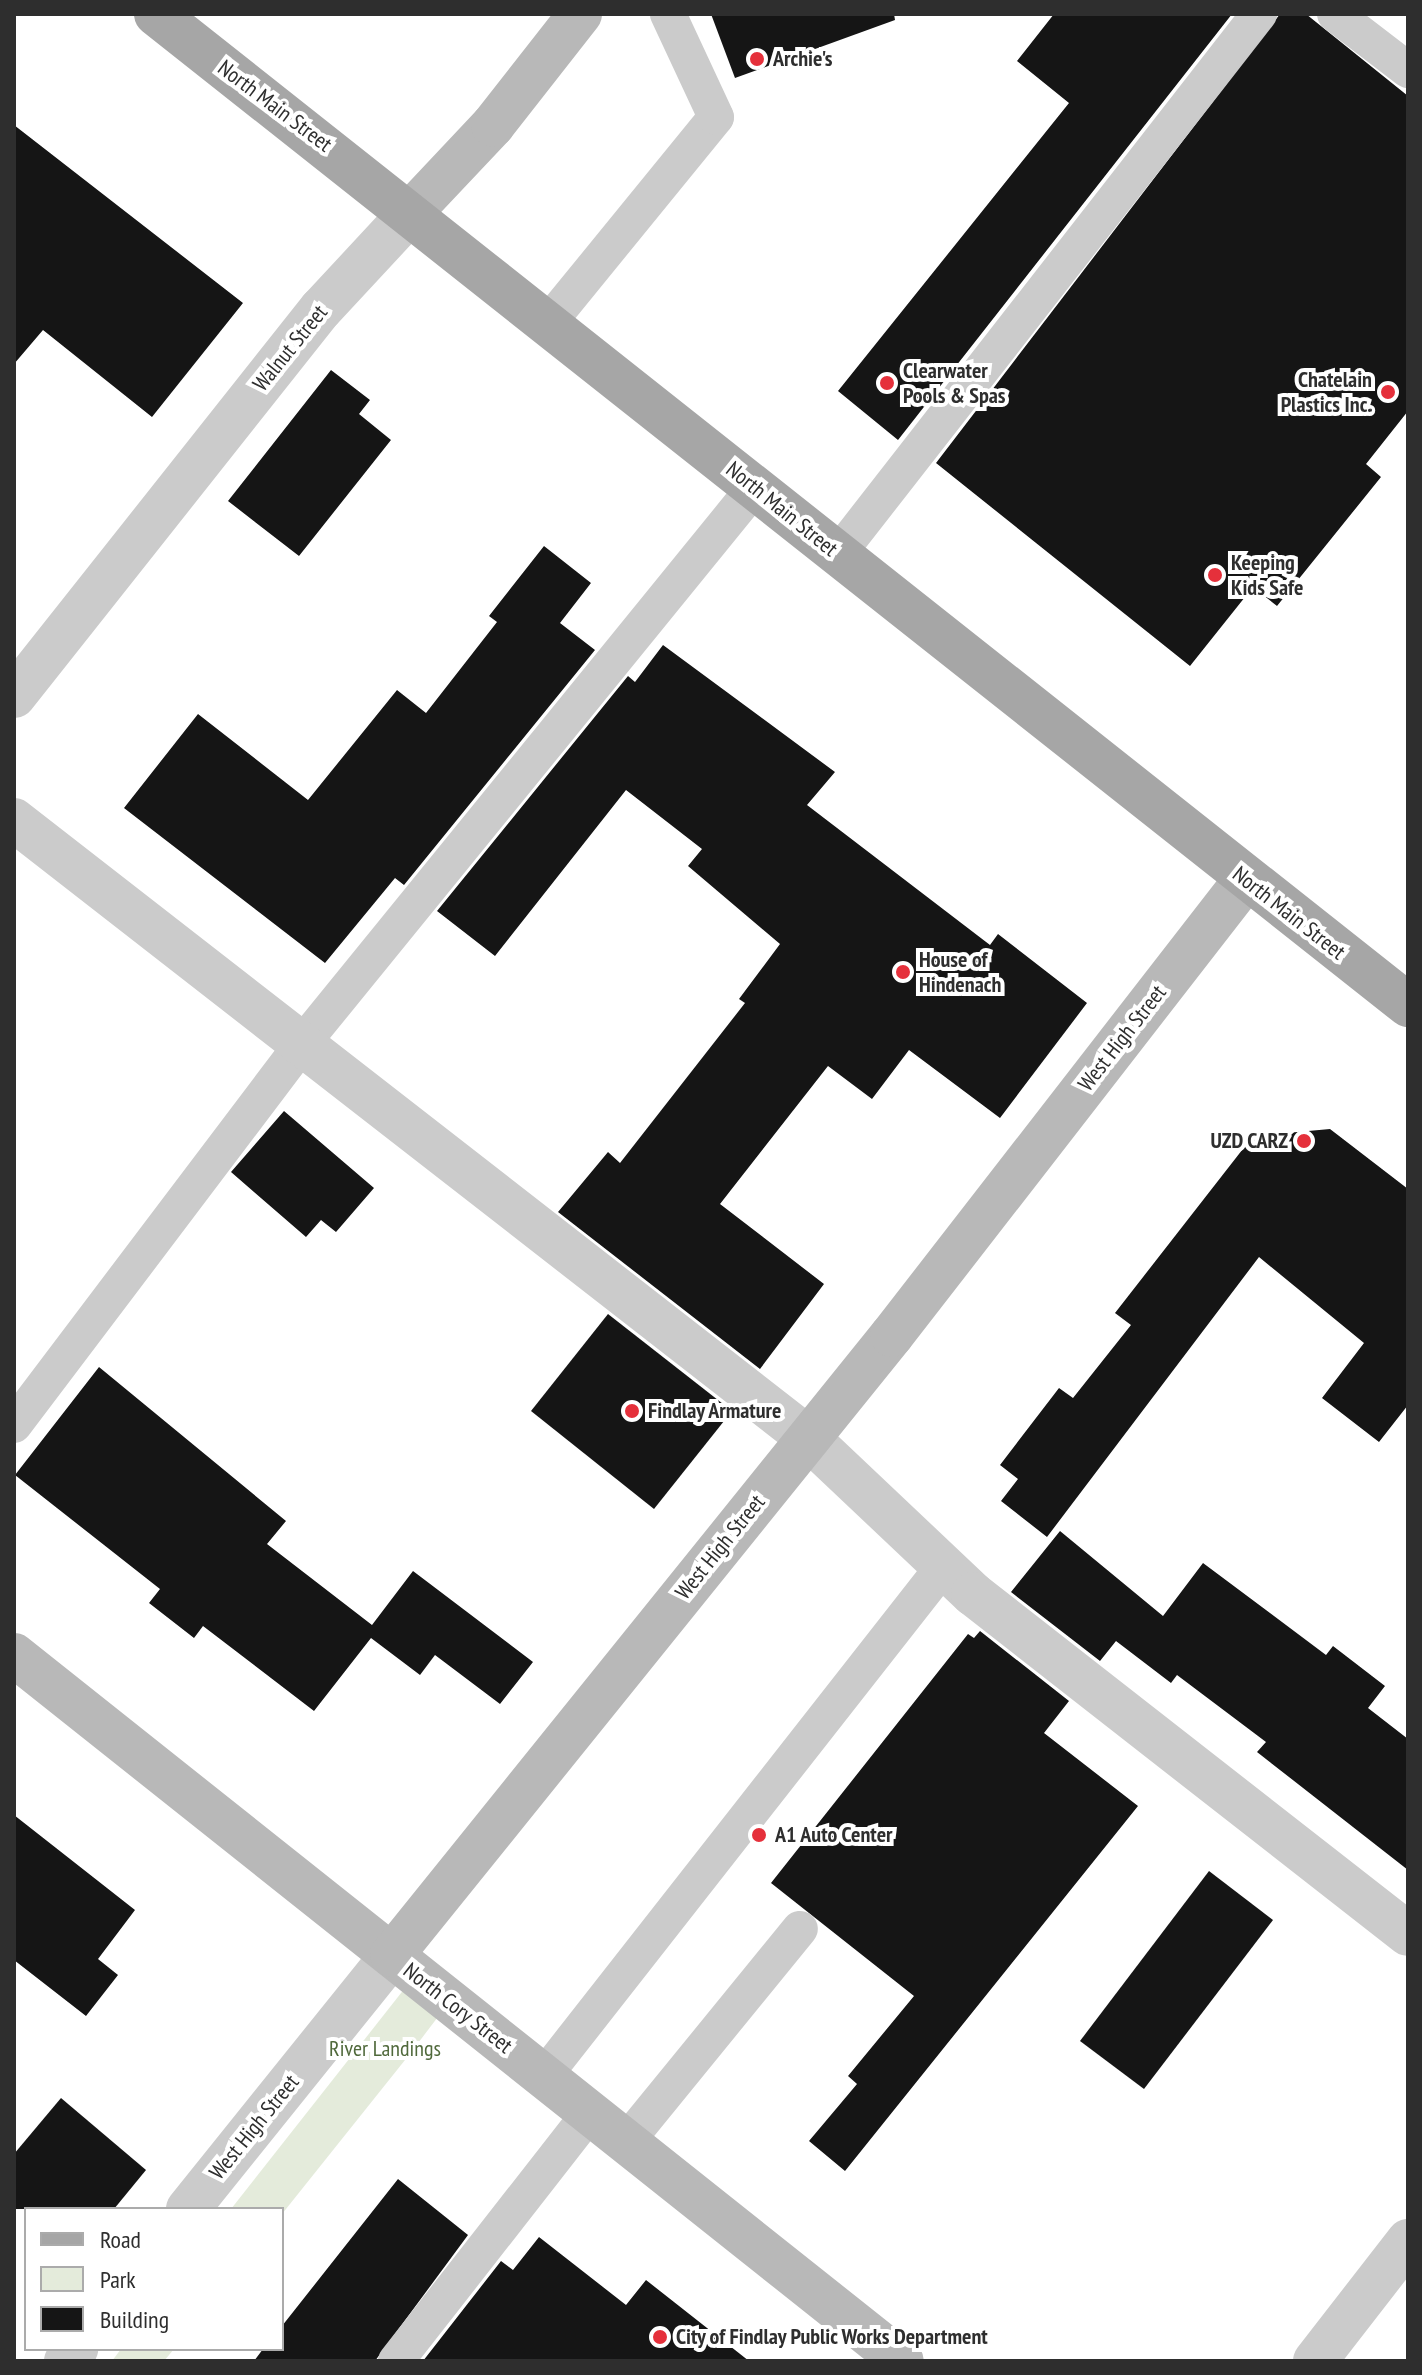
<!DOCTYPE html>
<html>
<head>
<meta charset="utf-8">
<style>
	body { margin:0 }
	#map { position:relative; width:1422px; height:2375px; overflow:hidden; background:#fff; font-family:"PT Sans Narrow",sans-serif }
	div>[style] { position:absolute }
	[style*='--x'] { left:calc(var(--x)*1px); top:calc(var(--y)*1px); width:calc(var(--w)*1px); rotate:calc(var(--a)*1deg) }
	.green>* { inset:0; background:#e4ebdb }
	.building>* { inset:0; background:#151515 }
	.lane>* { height:36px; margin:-18px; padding:0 18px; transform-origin:18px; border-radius:18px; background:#cbcbcb }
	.street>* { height:44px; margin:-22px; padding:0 22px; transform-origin:22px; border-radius:22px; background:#cbcbcb }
	.secondary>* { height:44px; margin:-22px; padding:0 22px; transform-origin:22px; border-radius:22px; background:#b8b8b8 }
	.primary>* { height:44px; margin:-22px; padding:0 22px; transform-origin:22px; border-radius:22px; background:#a6a6a6 }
	.dots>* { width:22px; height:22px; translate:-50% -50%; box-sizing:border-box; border:4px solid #fff; border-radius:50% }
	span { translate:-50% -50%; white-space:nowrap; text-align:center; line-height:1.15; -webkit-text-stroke:8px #fff; paint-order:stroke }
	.poi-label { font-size:22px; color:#2e2e2e; font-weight:700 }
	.left { translate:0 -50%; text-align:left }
	.right { translate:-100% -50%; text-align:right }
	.street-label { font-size:22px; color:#2e2e2e }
	.park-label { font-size:22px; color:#50693b }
	.frame { position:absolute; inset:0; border:16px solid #2e2e2e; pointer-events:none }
	.legend { position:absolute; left:24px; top:2207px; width:260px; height:144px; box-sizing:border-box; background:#fff; border:2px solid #ababab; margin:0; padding:10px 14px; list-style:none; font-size:24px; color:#2e2e2e }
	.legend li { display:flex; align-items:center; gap:16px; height:40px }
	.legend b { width:40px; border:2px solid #ababab }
</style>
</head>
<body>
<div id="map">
	<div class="green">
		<div style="clip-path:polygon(416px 1974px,450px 2001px,409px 2055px,282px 2214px,231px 2209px)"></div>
		<div style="clip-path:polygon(121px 2349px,174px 2349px,164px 2361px,112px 2361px)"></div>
	</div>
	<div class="building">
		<div style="clip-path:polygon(711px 14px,894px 14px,895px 20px,735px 78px)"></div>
		<div style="clip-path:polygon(1054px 14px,1232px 14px,898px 440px,838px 391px,1069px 103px,1017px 61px)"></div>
		<div style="clip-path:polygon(1280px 14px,1306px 14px,1408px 96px,1408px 411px,1366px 464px,1381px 477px,1277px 606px,1253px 587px,1190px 666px,936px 463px)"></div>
		<div style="clip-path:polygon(14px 125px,243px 303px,152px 417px,43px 330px,14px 364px)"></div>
		<div style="clip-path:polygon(331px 370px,370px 400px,359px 414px,391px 440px,299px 556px,228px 501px)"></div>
		<div style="clip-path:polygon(544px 546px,591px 583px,560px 623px,595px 650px,404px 885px,395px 878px,325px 963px,124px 808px,198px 714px,308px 800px,397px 690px,426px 713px,497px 622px,489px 616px)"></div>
		<div style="clip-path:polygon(663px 645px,835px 772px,807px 805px,990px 945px,998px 934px,1087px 1003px,1000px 1118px,909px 1050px,872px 1099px,828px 1066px,720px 1204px,824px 1284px,760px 1369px,558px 1212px,608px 1152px,620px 1163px,745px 1003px,739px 999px,780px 944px,688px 866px,702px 849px,626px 790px,495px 956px,437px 911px,628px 676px,635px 682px)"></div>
		<div style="clip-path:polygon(284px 1111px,374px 1188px,336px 1232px,321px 1220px,306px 1237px,231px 1172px)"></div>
		<div style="clip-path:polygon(1330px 1129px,1408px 1189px,1408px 1405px,1379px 1442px,1322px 1398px,1364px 1343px,1259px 1257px,1047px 1537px,1001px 1501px,1018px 1479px,1000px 1465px,1059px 1388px,1073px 1398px,1131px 1325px,1115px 1313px,1253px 1136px)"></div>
		<div style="clip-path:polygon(608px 1314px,732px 1411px,654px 1509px,531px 1411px)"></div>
		<div style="clip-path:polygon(99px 1367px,286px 1521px,267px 1544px,372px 1625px,413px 1571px,533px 1662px,500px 1704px,435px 1655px,420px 1675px,371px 1638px,314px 1711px,203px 1626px,194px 1638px,149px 1603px,160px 1589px,15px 1475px)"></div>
		<div style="clip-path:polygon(1060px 1531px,1163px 1616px,1203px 1563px,1326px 1655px,1333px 1646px,1385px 1686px,1368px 1708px,1408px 1739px,1408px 1870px,1257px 1752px,1266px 1742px,1177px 1675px,1171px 1683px,1116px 1641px,1100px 1661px,1011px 1592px)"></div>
		<div style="clip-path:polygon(980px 1631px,1069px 1701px,1044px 1733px,1138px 1806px,845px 2171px,809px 2141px,857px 2084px,848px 2076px,914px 1996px,771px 1883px,968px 1634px,974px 1638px)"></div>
		<div style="clip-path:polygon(14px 1815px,135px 1910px,98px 1959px,118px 1975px,86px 2016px,14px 1960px)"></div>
		<div style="clip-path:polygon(1209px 1871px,1273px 1920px,1144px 2089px,1080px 2041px)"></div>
		<div style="clip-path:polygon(61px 2098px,146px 2170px,114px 2209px,14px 2209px,14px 2154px)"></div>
		<div style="clip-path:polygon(398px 2179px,468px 2235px,375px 2361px,254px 2361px,263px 2349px,282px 2349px,282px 2326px)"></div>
		<div style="clip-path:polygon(539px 2237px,626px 2305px,646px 2280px,749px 2361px,423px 2361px,501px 2261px,513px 2270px)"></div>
	</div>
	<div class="lane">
		<div style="--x:1335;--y:14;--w:92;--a:37.5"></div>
		<div style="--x:549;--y:322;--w:264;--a:-50.8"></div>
		<div style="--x:716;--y:117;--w:114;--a:-115"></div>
		<div style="--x:838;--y:554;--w:685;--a:-52.06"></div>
		<div style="--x:14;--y:1425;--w:478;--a:-52.9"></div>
		<div style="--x:302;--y:1044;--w:718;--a:-50.88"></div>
		<div style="--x:544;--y:2076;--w:647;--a:-51.91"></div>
		<div style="--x:626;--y:2142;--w:275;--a:-50.8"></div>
		<div style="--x:396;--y:2361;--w:315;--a:-52"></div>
	</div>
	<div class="street">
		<div style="--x:14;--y:696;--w:494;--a:-51.6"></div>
		<div style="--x:321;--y:309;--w:134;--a:-47.1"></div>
		<div style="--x:14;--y:820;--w:1006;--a:37.89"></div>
		<div style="--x:808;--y:1438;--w:227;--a:43.4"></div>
		<div style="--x:973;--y:1594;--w:552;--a:38.01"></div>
		<div style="--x:188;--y:2209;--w:326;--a:-51.2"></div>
		<div style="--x:66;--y:2361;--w:16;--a:-50"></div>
		<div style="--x:1315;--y:2361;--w:152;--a:-52.2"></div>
	</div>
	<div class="secondary">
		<div style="--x:412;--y:211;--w:118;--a:-46.7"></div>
		<div style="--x:493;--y:125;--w:141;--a:-51.9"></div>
		<div style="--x:14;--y:1655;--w:1134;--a:38.49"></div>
		<div style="--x:392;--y:1955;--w:796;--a:-51.12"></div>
		<div style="--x:892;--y:1335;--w:577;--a:-52.18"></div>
	</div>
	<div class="primary">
		<div style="--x:156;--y:14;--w:1597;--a:38.36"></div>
	</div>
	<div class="dots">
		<div style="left:757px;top:59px;background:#e5303b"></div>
		<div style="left:887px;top:383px;background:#e5303b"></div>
		<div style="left:1388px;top:392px;background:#e5303b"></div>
		<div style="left:1215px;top:575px;background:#e5303b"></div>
		<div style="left:903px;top:972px;background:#e5303b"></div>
		<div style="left:1304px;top:1141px;background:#e5303b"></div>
		<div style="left:632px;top:1411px;background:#e5303b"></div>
		<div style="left:759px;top:1835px;background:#e5303b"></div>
		<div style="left:660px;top:2337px;background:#e5303b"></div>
	</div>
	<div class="poi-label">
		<span class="left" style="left:773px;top:59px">Archie's</span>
		<span class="left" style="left:903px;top:383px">Clearwater<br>Pools &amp; Spas</span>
		<span class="right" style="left:1372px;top:392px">Chatelain<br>Plastics Inc.</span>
		<span class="left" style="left:1231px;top:575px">Keeping<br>Kids Safe</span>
		<span class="left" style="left:919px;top:972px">House of<br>Hindenach</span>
		<span class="right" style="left:1288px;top:1141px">UZD CARZ</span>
		<span class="left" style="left:648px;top:1411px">Findlay Armature</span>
		<span class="left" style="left:775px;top:1835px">A1 Auto Center</span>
		<span class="left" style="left:676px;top:2337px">City of Findlay Public Works Department</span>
	</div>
	<div class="street-label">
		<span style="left:275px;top:106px;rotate:37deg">North Main Street</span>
		<span style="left:290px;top:348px;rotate:-51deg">Walnut Street</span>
		<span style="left:782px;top:509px;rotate:39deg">North Main Street</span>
		<span style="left:1289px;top:913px;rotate:38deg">North Main Street</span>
		<span style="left:1122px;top:1038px;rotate:-52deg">West High Street</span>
		<span style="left:720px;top:1547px;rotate:-51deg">West High Street</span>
		<span style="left:458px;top:2008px;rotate:38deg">North Cory Street</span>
		<span style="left:254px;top:2127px;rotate:-51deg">West High Street</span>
	</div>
	<div class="park-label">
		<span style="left:385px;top:2049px">River Landings</span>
	</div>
	<div class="frame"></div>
	<ul class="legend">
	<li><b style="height:10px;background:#a6a6a6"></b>Road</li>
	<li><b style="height:22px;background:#e4ebdb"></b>Park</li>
	<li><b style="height:22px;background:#151515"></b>Building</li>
	</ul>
</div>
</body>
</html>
